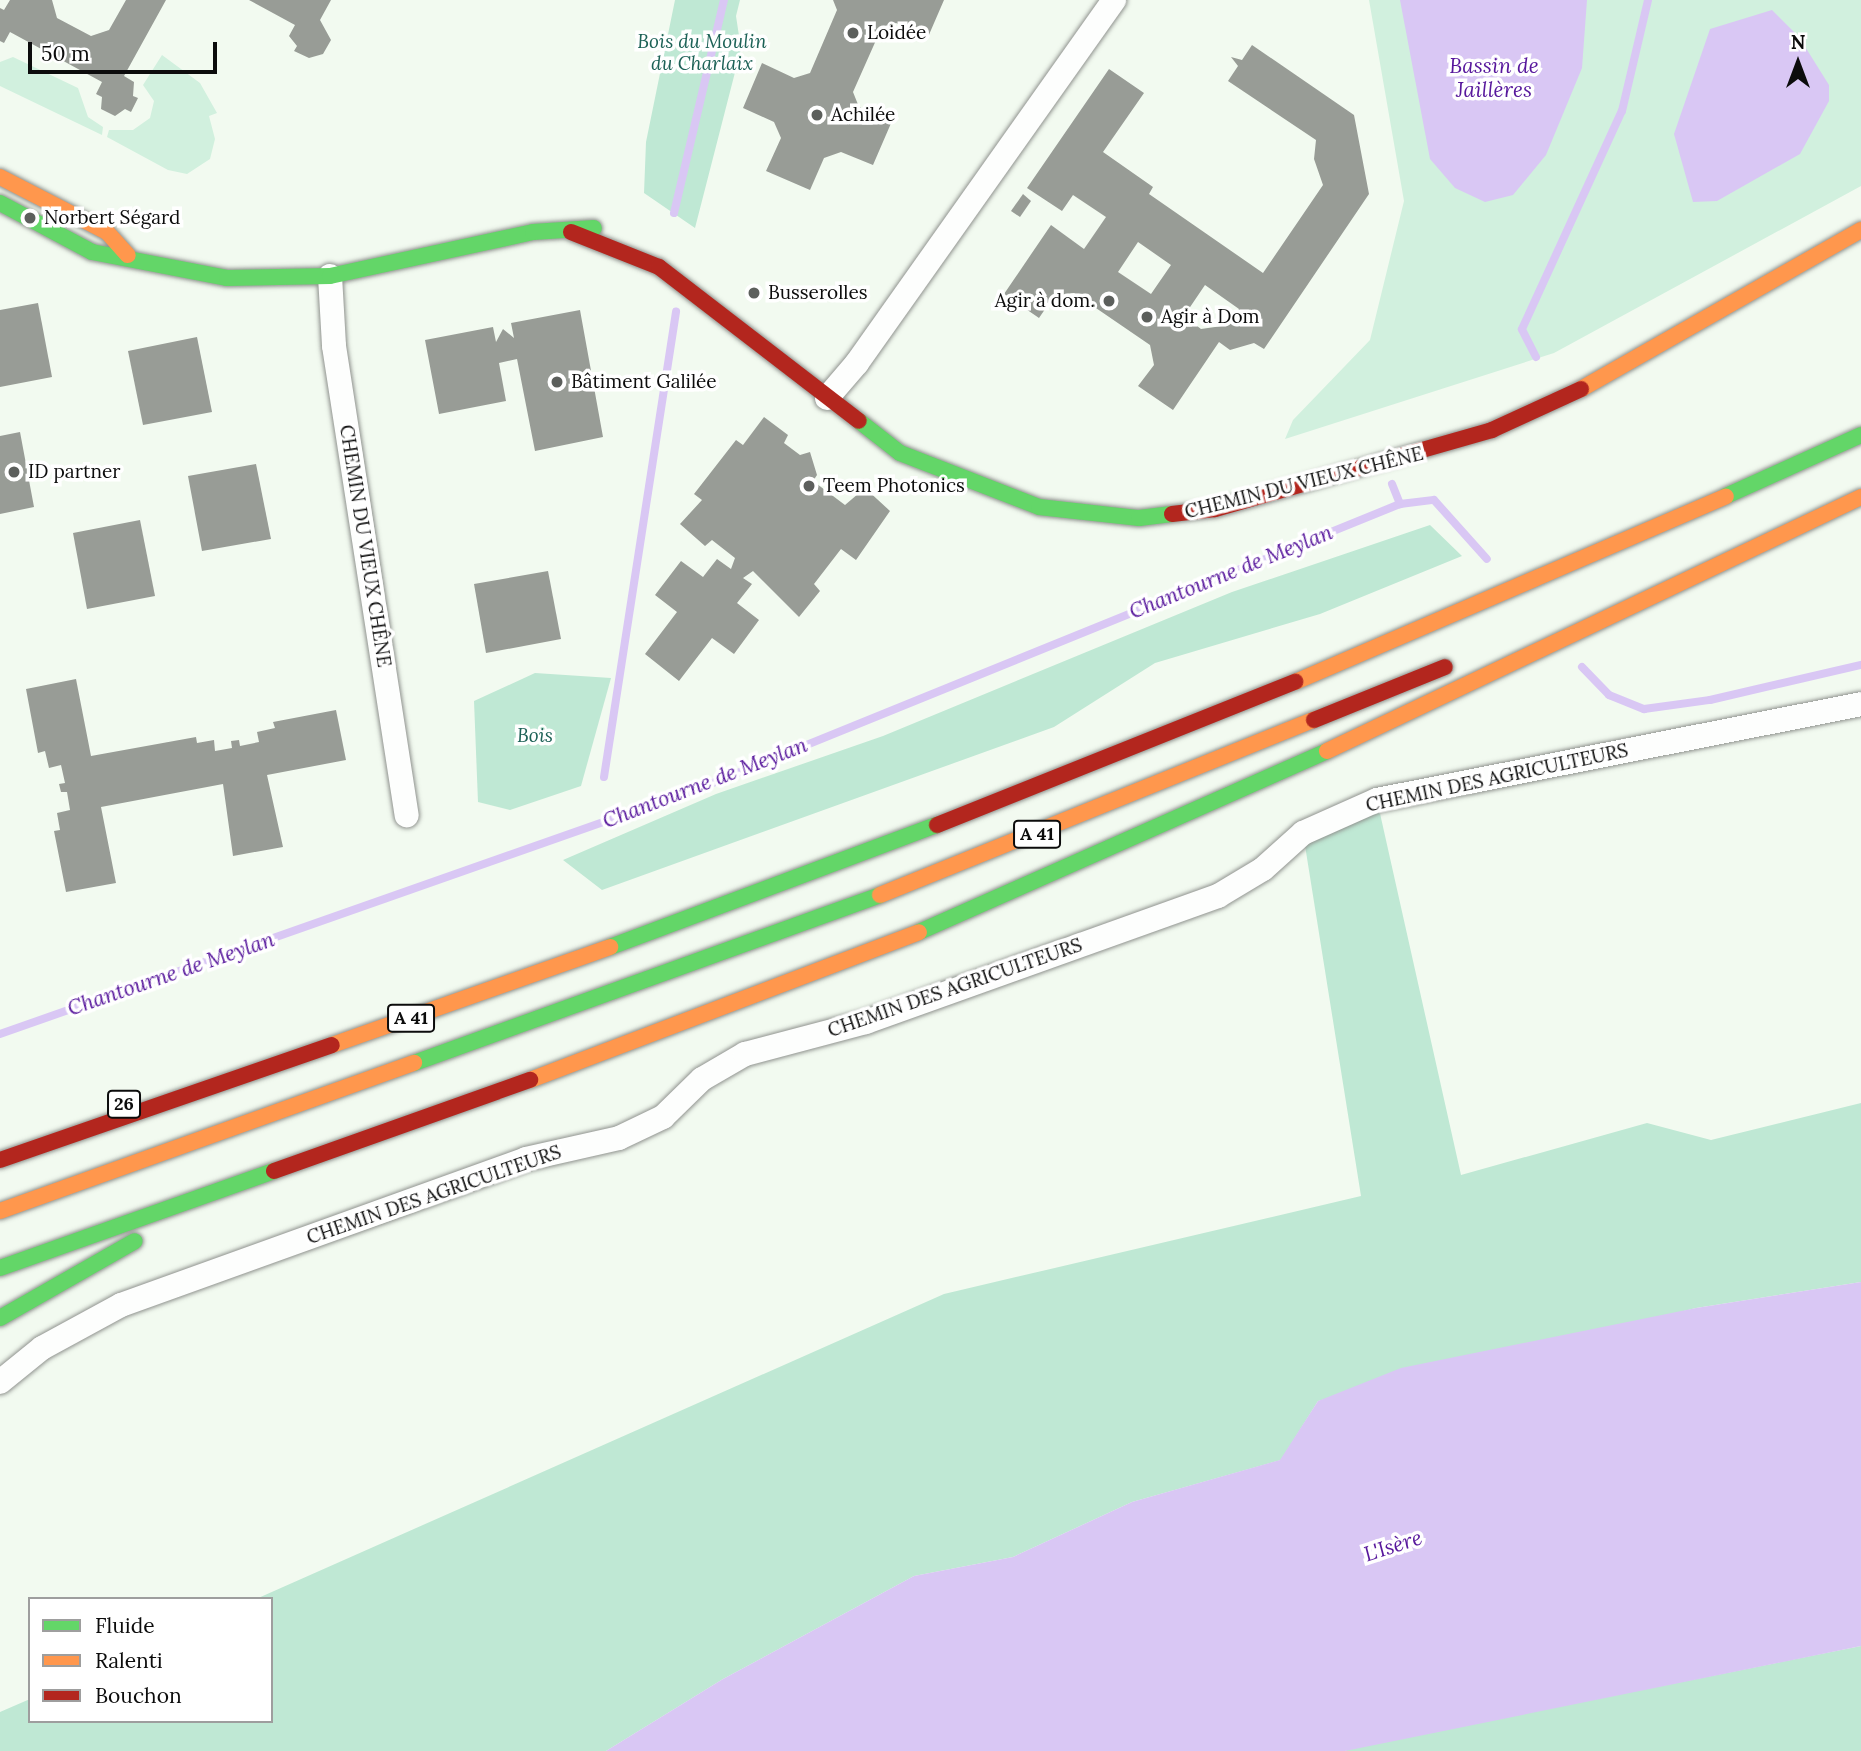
<!DOCTYPE html>
<html>
<head>
<meta charset="utf-8">
<style>
	body { margin:0 }
	#map { position:relative; width:1861px; height:1751px; overflow:hidden; background:#f2faf0; font-family:Lora,serif }
	div>[style] { position:absolute }
	[style*='--x'] { left:calc(var(--x)*1px); top:calc(var(--y)*1px); width:calc(var(--w)*1px); rotate:calc(var(--a)*1deg) }
	.green>* { inset:0; background:#d1f0de }
	.forest>* { inset:0; background:#bfe8d4 }
	.water>* { inset:0; background:#d9c7f4 }
	.stream>* { height:8px; margin:-4px; padding:0 4px; transform-origin:4px; border-radius:4px; background:#d9c7f4 }
	.building>* { inset:0; background:#989c96 }
	.roads { filter:drop-shadow(0 0 2px #90938f) drop-shadow(0 0 2px #90938f) }
	.street>* { height:24px; margin:-12px; padding:0 12px; transform-origin:12px; border-radius:12px; background:#fdfefd }
	.fast>* { height:16px; margin:-8px; padding:0 8px; transform-origin:8px; border-radius:8px; background:#63d668 }
	.slow>* { height:16px; margin:-8px; padding:0 8px; transform-origin:8px; border-radius:8px; background:#ff974d }
	.jam>* { height:16px; margin:-8px; padding:0 8px; transform-origin:8px; border-radius:8px; background:#b3261e }
	.dots>* { width:19px; height:19px; translate:-50% -50%; box-sizing:border-box; border:4px solid #fff; border-radius:50% }
	span { translate:-50% -50%; white-space:nowrap; text-align:center; line-height:1.15; -webkit-text-stroke:7px #fff; paint-order:stroke }
	.shield-label span { padding:2px 5px; background:#fff; border:2px solid; border-radius:5px; -webkit-text-stroke-width:0 }
	.shield-label { font-size:18px; color:#0c0c0c; font-weight:700 }
	.poi-label { font-size:19px; color:#0c0c0c }
	.left { translate:0 -50%; text-align:left }
	.right { translate:-100% -50%; text-align:right }
	.park-label { font-size:19px; color:#1d6257; font-style:italic }
	.street-label { font-size:19px; color:#0c0c0c }
	.water-label { font-size:21px; color:#57179c; font-style:italic }
	.legend { position:absolute; left:28px; top:1597px; width:245px; height:126px; box-sizing:border-box; background:#fff; border:2px solid #9e9e9e; margin:0; padding:9px 12px; list-style:none; font-size:21px; color:#0c0c0c }
	.legend li { display:flex; align-items:center; gap:14px; height:35px }
	.legend b { width:35px; border:2px solid #9e9e9e }
	.north { position:absolute; left:1763px; top:28px; width:70px; height:70px; -webkit-text-stroke:5px #fff; paint-order:stroke; rotate:0deg; font-size:19px; font-weight:700; line-height:28px; text-align:center; color:#0c0c0c }
	.north::after { content:''; display:block; margin:auto; width:24px; height:32px; background:#0c0c0c; clip-path:polygon(50% 0,100% 100%,50% 72%,0 100%) }
	.scale { position:absolute; left:28px; top:42px; width:189px; height:32px; box-sizing:border-box; border:4px solid #0c0c0c; border-top:0; padding-left:9px; font-size:21px; line-height:24px; white-space:nowrap; color:#0c0c0c; -webkit-text-stroke:5px #fff; paint-order:stroke }
</style>
</head>
<body>
<div id="map">
	<div class="green">
		<div style="clip-path:polygon(1369px 0,1861px 0,1861px 186px,1554px 353px,1285px 439px,1293px 420px,1370px 340px,1404px 201px)"></div>
		<div style="clip-path:polygon(162px 55px,200px 83px,217px 113px,209px 116px,215px 139px,210px 159px,187px 174px,168px 170px,107px 137px,109px 130px,133px 130px,150px 118px,154px 101px,143px 85px)"></div>
		<div style="clip-path:polygon(13px 57px,78px 88px,88px 117px,103px 127px,102px 135px,0 86px,0 62px)"></div>
	</div>
	<div class="forest">
		<div style="clip-path:polygon(675px 0,740px 0,736px 16px,741px 49px,695px 228px,644px 193px,646px 142px)"></div>
		<div style="clip-path:polygon(1430px 525px,1462px 556px,1320px 614px,1155px 663px,1054px 727px,602px 890px,563px 860px,716px 794px,883px 736px,1232px 592px)"></div>
		<div style="clip-path:polygon(535px 673px,611px 678px,581px 786px,510px 810px,478px 802px,474px 701px)"></div>
		<div style="clip-path:polygon(1377px 800px,1461px 1175px,1647px 1123px,1711px 1140px,1861px 1103px,1861px 1282px,1696px 1308px,1318px 1401px,1281px 1460px,1132px 1502px,1013px 1557px,914px 1576px,723px 1679px,606px 1751px,0 1751px,0 1712px,30px 1699px,30px 1721px,271px 1721px,271px 1599px,256px 1599px,944px 1294px,1361px 1196px,1303px 833px)"></div>
		<div style="clip-path:polygon(1861px 1646px,1861px 1751px,1345px 1751px,1350px 1748px)"></div>
	</div>
	<div class="water">
		<div style="clip-path:polygon(1400px 0,1587px 0,1582px 68px,1546px 155px,1513px 195px,1485px 202px,1455px 188px,1430px 159px)"></div>
		<div style="clip-path:polygon(1772px 10px,1799px 37px,1829px 85px,1829px 101px,1800px 154px,1717px 201px,1693px 202px,1674px 134px,1710px 29px)"></div>
		<div style="clip-path:polygon(1861px 1282px,1861px 1646px,1345px 1751px,606px 1751px,723px 1679px,914px 1576px,1013px 1557px,1132px 1502px,1280px 1460px,1318px 1401px,1401px 1368px,1696px 1308px)"></div>
	</div>
	<div class="stream">
		<div style="--x:674;--y:213;--w:219;--a:-76.8"></div>
		<div style="--x:1536;--y:357;--w:31;--a:-117"></div>
		<div style="--x:1522;--y:329;--w:240;--a:-65.4"></div>
		<div style="--x:1622;--y:111;--w:114;--a:-76.8"></div>
		<div style="--x:1392;--y:484;--w:22;--a:68"></div>
		<div style="--x:1582;--y:667;--w:39;--a:46"></div>
		<div style="--x:1609;--y:695;--w:38;--a:22"></div>
		<div style="--x:1644;--y:709;--w:67;--a:-7.8"></div>
		<div style="--x:1710;--y:700;--w:155;--a:-13.1"></div>
		<div style="--x:604;--y:777;--w:471;--a:-81.2"></div>
		<div style="--x:0;--y:1034;--w:745;--a:-19.36"></div>
		<div style="--x:703;--y:787;--w:752;--a:-22.1"></div>
		<div style="--x:1400;--y:504;--w:34;--a:-7"></div>
		<div style="--x:1434;--y:500;--w:79;--a:48.1"></div>
	</div>
	<div class="building">
		<div style="clip-path:polygon(10px 0,52px 0,57px 18px,91px 36px,109px 30px,126px 0,166px 0,124px 76px,134px 82px,133px 96px,138px 98px,131px 112px,125px 109px,115px 116px,101px 109px,102px 97px,96px 94px,102px 82px,10px 32px,4px 43px,0 41px,0 8px,4px 10px)"></div>
		<div style="clip-path:polygon(249px 0,331px 0,320px 20px,331px 40px,323px 54px,309px 58px,294px 51px,297px 46px,289px 36px,295px 25px)"></div>
		<div style="clip-path:polygon(833px 0,944px 0,928px 37px,896px 23px,881px 29px,853px 92px,859px 107px,892px 121px,873px 165px,841px 152px,824px 158px,810px 190px,766px 171px,781px 138px,774px 122px,743px 108px,762px 63px,794px 78px,810px 73px,837px 10px)"></div>
		<div style="clip-path:polygon(evenodd,1252px 45px,1354px 115px,1369px 194px,1264px 349px,1254px 343px,1230px 350px,1219px 342px,1173px 410px,1138px 386px,1154px 365px,1150px 345px,1074px 293px,1054px 296px,1039px 318px,1004px 294px,1051px 225px,1084px 249px,1106px 217px,1073px 195px,1062px 211px,1027px 188px,1109px 69px,1144px 93px,1103px 152px,1153px 187px,1149px 194px,1263px 273px,1323px 185px,1314px 159px,1316px 140px,1228px 81px,1238px 66px,1231px 57px,1242px 60px,1252px 45px,1138px 242px,1171px 265px,1151px 294px,1118px 272px,1138px 242px,1252px 45px,1205px 285px,1239px 309px,1229px 325px,1201px 329px,1184px 316px,1205px 285px)"></div>
		<div style="clip-path:polygon(1023px 194px,1031px 201px,1020px 217px,1011px 211px)"></div>
		<div style="clip-path:polygon(38px 303px,52px 377px,0 387px,0 310px)"></div>
		<div style="clip-path:polygon(580px 310px,603px 437px,535px 451px,517px 359px,499px 363px,506px 401px,439px 414px,425px 340px,493px 327px,496px 342px,503px 329px,514px 338px,511px 323px)"></div>
		<div style="clip-path:polygon(197px 337px,212px 412px,143px 425px,128px 351px)"></div>
		<div style="clip-path:polygon(764px 417px,788px 435px,784px 443px,800px 455px,810px 452px,817px 475px,813px 481px,845px 505px,865px 488px,890px 511px,856px 560px,841px 549px,814px 584px,820px 591px,799px 617px,753px 571px,743px 578px,752px 584px,737px 603px,759px 620px,734px 654px,712px 638px,679px 681px,645px 654px,677px 612px,655px 595px,681px 561px,703px 577px,717px 559px,731px 569px,735px 558px,712px 540px,705px 546px,680px 524px,702px 500px,694px 494px,736px 440px,743px 445px)"></div>
		<div style="clip-path:polygon(20px 432px,34px 507px,0 514px,0 436px)"></div>
		<div style="clip-path:polygon(256px 464px,271px 539px,202px 551px,188px 476px)"></div>
		<div style="clip-path:polygon(140px 520px,155px 596px,87px 609px,73px 533px)"></div>
		<div style="clip-path:polygon(548px 571px,561px 639px,486px 653px,474px 584px)"></div>
		<div style="clip-path:polygon(76px 679px,91px 756px,196px 737px,197px 743px,214px 740px,215px 751px,232px 748px,231px 741px,239px 740px,240px 746px,259px 742px,257px 732px,275px 728px,273px 722px,336px 710px,346px 760px,267px 775px,283px 847px,233px 856px,223px 784px,101px 807px,116px 883px,66px 892px,54px 831px,60px 830px,57px 813px,70px 810px,67px 792px,61px 792px,59px 784px,65px 783px,61px 765px,49px 768px,45px 751px,38px 753px,26px 689px)"></div>
	</div>
	<div class="roads">
		<div class="street">
			<div style="--x:330;--y:276;--w:70;--a:86.7"></div>
			<div style="--x:334;--y:346;--w:475;--a:81.2"></div>
			<div style="--x:827;--y:398;--w:46;--a:-49.4"></div>
			<div style="--x:857;--y:363;--w:445;--a:-54.7"></div>
			<div style="--x:0;--y:1382;--w:54;--a:-39"></div>
			<div style="--x:42;--y:1348;--w:90;--a:-28.6"></div>
			<div style="--x:121;--y:1305;--w:431;--a:-19.8"></div>
			<div style="--x:526;--y:1159;--w:95;--a:-12.7"></div>
			<div style="--x:619;--y:1138;--w:49;--a:-25.5"></div>
			<div style="--x:663;--y:1117;--w:54;--a:-44.3"></div>
			<div style="--x:702;--y:1079;--w:50;--a:-30.2"></div>
			<div style="--x:745;--y:1054;--w:125;--a:-14.8"></div>
			<div style="--x:866;--y:1022;--w:374;--a:-19.7"></div>
			<div style="--x:1218;--y:896;--w:52;--a:-31"></div>
			<div style="--x:1263;--y:869;--w:54;--a:-42"></div>
			<div style="--x:1303;--y:833;--w:81;--a:-24"></div>
			<div style="--x:1377;--y:800;--w:493;--a:-11.2"></div>
		</div>
		<div class="fast">
			<div style="--x:0;--y:203;--w:104;--a:28"></div>
			<div style="--x:92;--y:252;--w:137;--a:10.9"></div>
			<div style="--x:227;--y:278;--w:103;--a:-1.1"></div>
			<div style="--x:330;--y:276;--w:208;--a:-12.2"></div>
			<div style="--x:533;--y:232;--w:61;--a:-3.8"></div>
			<div style="--x:859;--y:421;--w:52;--a:38"></div>
			<div style="--x:900;--y:453;--w:149;--a:21.2"></div>
			<div style="--x:1039;--y:507;--w:101;--a:6.3"></div>
			<div style="--x:1139;--y:518;--w:33;--a:-7"></div>
			<div style="--x:1726;--y:496;--w:148;--a:-24.3"></div>
			<div style="--x:919;--y:932;--w:446;--a:-23.9"></div>
			<div style="--x:610;--y:947;--w:349;--a:-20.5"></div>
			<div style="--x:414;--y:1063;--w:495;--a:-19.8"></div>
			<div style="--x:0;--y:1268;--w:291;--a:-19.5"></div>
			<div style="--x:0;--y:1318;--w:155;--a:-29.7"></div>
		</div>
		<div class="slow">
			<div style="--x:0;--y:177;--w:120;--a:27.2"></div>
			<div style="--x:107;--y:232;--w:31;--a:48"></div>
			<div style="--x:1581;--y:389;--w:322;--a:-29.6"></div>
			<div style="--x:1295;--y:682;--w:469;--a:-23.3"></div>
			<div style="--x:1327;--y:751;--w:591;--a:-25.44"></div>
			<div style="--x:880;--y:895;--w:468;--a:-22"></div>
			<div style="--x:332;--y:1045;--w:295;--a:-19.4"></div>
			<div style="--x:530;--y:1080;--w:416;--a:-20.8"></div>
			<div style="--x:0;--y:1211;--w:440;--a:-19.7"></div>
		</div>
		<div class="jam">
			<div style="--x:571;--y:232;--w:95;--a:21.7"></div>
			<div style="--x:659;--y:267;--w:252;--a:37.6"></div>
			<div style="--x:1172;--y:514;--w:43;--a:-6.6"></div>
			<div style="--x:1215;--y:509;--w:288;--a:-15.9"></div>
			<div style="--x:1492;--y:430;--w:98;--a:-24.7"></div>
			<div style="--x:1314;--y:720;--w:141;--a:-22"></div>
			<div style="--x:937;--y:825;--w:386;--a:-21.8"></div>
			<div style="--x:0;--y:1160;--w:351;--a:-19.1"></div>
			<div style="--x:274;--y:1171;--w:272;--a:-19.6"></div>
		</div>
	</div>
	<div class="dots">
		<div style="left:853px;top:33px;background:#5c5f5c"></div>
		<div style="left:817px;top:115px;background:#5c5f5c"></div>
		<div style="left:30px;top:218px;background:#5c5f5c"></div>
		<div style="left:754px;top:293px;background:#5c5f5c"></div>
		<div style="left:1109px;top:301px;background:#5c5f5c"></div>
		<div style="left:1147px;top:317px;background:#5c5f5c"></div>
		<div style="left:557px;top:382px;background:#5c5f5c"></div>
		<div style="left:14px;top:472px;background:#5c5f5c"></div>
		<div style="left:809px;top:486px;background:#5c5f5c"></div>
	</div>
	<div class="shield-label">
		<span style="left:1037px;top:834px">A 41</span>
		<span style="left:411px;top:1018px">A 41</span>
		<span style="left:124px;top:1104px">26</span>
	</div>
	<div class="poi-label">
		<span class="left" style="left:867px;top:33px">Loidée</span>
		<span class="left" style="left:831px;top:115px">Achilée</span>
		<span class="left" style="left:44px;top:218px">Norbert Ségard</span>
		<span class="left" style="left:768px;top:293px">Busserolles</span>
		<span class="right" style="left:1095px;top:301px">Agir à dom.</span>
		<span class="left" style="left:1161px;top:317px">Agir à Dom</span>
		<span class="left" style="left:571px;top:382px">Bâtiment Galilée</span>
		<span class="left" style="left:28px;top:472px">ID partner</span>
		<span class="left" style="left:823px;top:486px">Teem Photonics</span>
	</div>
	<div class="park-label">
		<span style="left:702px;top:53px">Bois du Moulin<br>du Charlaix</span>
		<span style="left:535px;top:736px">Bois</span>
	</div>
	<div class="street-label">
		<span style="left:1304px;top:483px;rotate:-14deg">CHEMIN DU VIEUX CHÊNE</span>
		<span style="left:365px;top:546px;rotate:81deg">CHEMIN DU VIEUX CHÊNE</span>
		<span style="left:1497px;top:778px;rotate:-12deg">CHEMIN DES AGRICULTEURS</span>
		<span style="left:955px;top:988px;rotate:-19deg">CHEMIN DES AGRICULTEURS</span>
		<span style="left:434px;top:1195px;rotate:-19deg">CHEMIN DES AGRICULTEURS</span>
	</div>
	<div class="water-label">
		<span style="left:1494px;top:78px">Bassin de<br>Jaillères</span>
		<span style="left:1231px;top:572px;rotate:-22deg">Chantourne de Meylan</span>
		<span style="left:705px;top:783px;rotate:-21deg">Chantourne de Meylan</span>
		<span style="left:171px;top:974px;rotate:-19deg">Chantourne de Meylan</span>
		<span style="left:1393px;top:1546px;rotate:-18deg">L'Isère</span>
	</div>
	<ul class="legend">
	<li><b style="height:9px;background:#63d668"></b>Fluide</li>
	<li><b style="height:9px;background:#ff974d"></b>Ralenti</li>
	<li><b style="height:9px;background:#b3261e"></b>Bouchon</li>
	</ul>
	<div class="north">N</div>
	<div class="scale">50 m</div>
</div>
</body>
</html>
